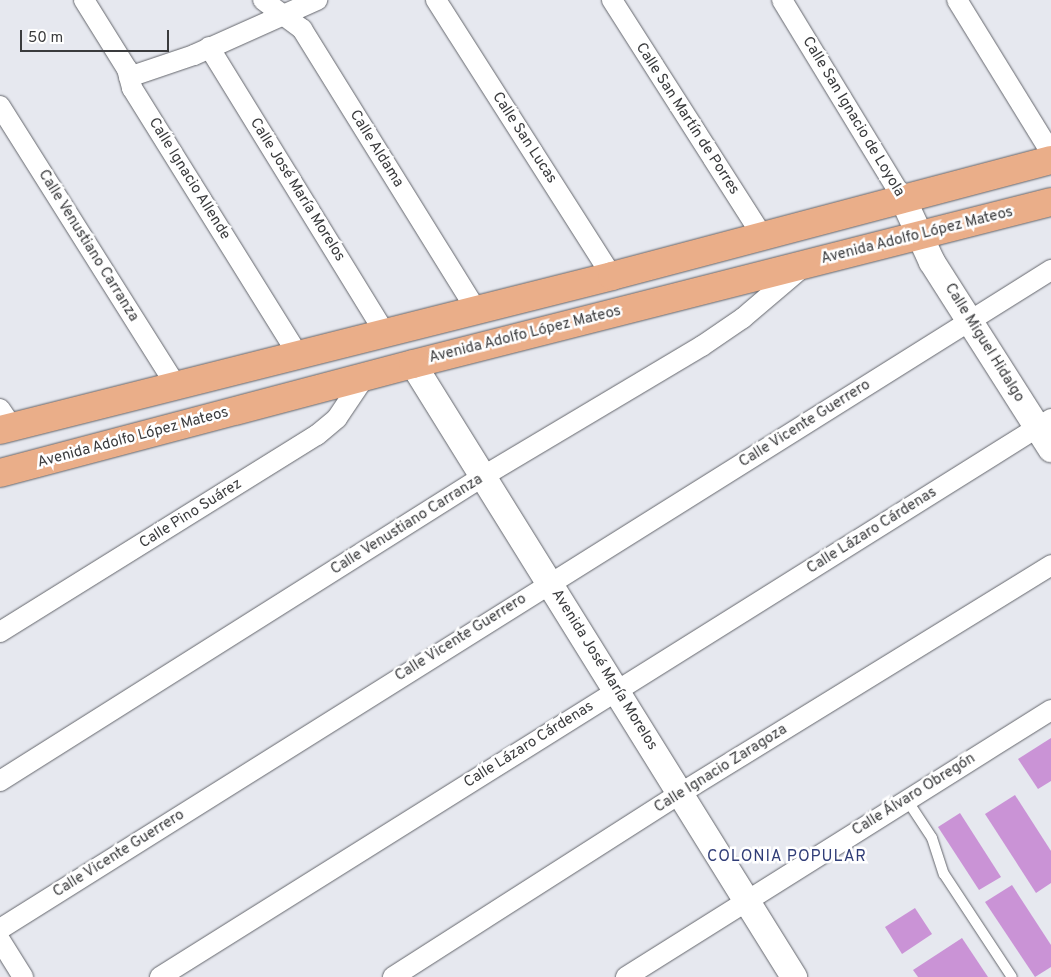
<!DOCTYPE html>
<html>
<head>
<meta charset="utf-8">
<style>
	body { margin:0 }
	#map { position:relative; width:1051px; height:977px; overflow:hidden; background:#e6e8ef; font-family:Overpass,sans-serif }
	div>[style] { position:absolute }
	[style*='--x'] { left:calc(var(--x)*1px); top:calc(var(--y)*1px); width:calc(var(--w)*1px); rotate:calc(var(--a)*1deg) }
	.building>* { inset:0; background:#ca93d6 }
	.roads { filter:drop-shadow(0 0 1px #64666c) drop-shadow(0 0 1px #64666c) }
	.service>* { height:10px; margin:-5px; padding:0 5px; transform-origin:5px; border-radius:5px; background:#fff }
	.minor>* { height:20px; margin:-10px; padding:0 10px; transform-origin:10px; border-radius:10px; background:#fff }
	.tertiary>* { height:26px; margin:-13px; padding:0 13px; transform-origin:13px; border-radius:13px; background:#fff }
	.primary>* { height:28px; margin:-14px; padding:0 14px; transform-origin:14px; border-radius:14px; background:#eaae89 }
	span { translate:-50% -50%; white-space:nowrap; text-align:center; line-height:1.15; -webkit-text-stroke:5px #fff; paint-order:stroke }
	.street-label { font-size:15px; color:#3a3b3d }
	.neighbourhood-label { font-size:16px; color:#303d77; letter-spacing:1px }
	.scale { position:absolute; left:20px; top:30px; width:149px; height:22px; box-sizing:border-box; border:2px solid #3a3b3d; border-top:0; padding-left:6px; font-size:15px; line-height:18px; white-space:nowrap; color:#3a3b3d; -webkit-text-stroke:4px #fff; paint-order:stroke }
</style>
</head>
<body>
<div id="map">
	<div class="building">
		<div style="clip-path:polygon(1051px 738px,1051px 781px,1038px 789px,1018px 759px)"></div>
		<div style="clip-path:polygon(1015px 795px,1051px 851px,1051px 883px,1036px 893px,985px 814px)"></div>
		<div style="clip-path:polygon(960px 813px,1001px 877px,979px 890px,938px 827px)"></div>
		<div style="clip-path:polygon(1012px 885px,1051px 945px,1051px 967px,1035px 977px,985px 902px)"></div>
		<div style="clip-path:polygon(915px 908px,932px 934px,902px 954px,885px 927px)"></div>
		<div style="clip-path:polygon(962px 938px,988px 977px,918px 977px,913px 970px)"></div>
	</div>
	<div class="roads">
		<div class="service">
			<div style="--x:907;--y:800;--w:45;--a:56.7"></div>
			<div style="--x:932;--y:838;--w:38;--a:72"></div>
			<div style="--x:944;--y:874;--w:123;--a:56.6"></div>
		</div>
		<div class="minor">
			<div style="--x:84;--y:0;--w:81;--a:58.1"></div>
			<div style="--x:127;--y:69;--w:20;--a:75"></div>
			<div style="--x:132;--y:88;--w:316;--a:58.1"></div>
			<div style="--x:263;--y:0;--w:49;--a:36.6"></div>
			<div style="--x:302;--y:29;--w:331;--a:58.2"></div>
			<div style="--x:436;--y:0;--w:327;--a:57.5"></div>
			<div style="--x:612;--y:0;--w:281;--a:57.5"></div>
			<div style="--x:782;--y:0;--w:233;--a:58.7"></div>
			<div style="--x:957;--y:0;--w:180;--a:58.4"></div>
			<div style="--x:209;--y:47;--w:336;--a:58.4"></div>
			<div style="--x:129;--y:77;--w:69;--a:-18.7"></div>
			<div style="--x:194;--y:55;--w:135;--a:-24.1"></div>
			<div style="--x:0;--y:106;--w:331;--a:57.8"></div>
			<div style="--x:0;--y:409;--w:23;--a:56"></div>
			<div style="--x:0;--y:632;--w:373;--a:-31.9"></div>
			<div style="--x:317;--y:435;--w:26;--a:-40"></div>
			<div style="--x:337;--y:418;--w:48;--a:-56"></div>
			<div style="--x:0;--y:781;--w:570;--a:-32.24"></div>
			<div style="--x:482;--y:477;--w:256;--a:-30.8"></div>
			<div style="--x:702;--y:346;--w:50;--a:-34.3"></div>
			<div style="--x:743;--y:318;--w:80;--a:-40.4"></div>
			<div style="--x:0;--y:929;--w:1241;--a:-32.09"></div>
			<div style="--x:0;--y:940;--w:44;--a:58.1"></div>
			<div style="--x:160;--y:977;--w:1051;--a:-32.06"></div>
			<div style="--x:393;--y:977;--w:342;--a:-32.6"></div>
			<div style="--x:681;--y:793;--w:435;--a:-31.6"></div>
			<div style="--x:626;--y:977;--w:502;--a:-32.14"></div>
		</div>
		<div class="tertiary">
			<div style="--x:903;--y:199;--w:69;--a:65.3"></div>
			<div style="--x:932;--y:262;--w:222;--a:57.5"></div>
			<div style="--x:413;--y:364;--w:722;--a:58.14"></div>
		</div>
		<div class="primary">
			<div style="--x:0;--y:430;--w:631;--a:-14.12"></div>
			<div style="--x:612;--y:276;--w:454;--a:-14.8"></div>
			<div style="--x:0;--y:473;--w:427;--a:-14.8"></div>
			<div style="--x:413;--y:364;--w:658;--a:-14.25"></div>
		</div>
	</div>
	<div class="street-label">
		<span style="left:853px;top:117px;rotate:59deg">Calle San Ignacio de Loyola</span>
		<span style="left:687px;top:119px;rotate:57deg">Calle San Martín de Porres</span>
		<span style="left:524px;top:138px;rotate:57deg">Calle San Lucas</span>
		<span style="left:376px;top:149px;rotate:58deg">Calle Aldama</span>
		<span style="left:189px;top:179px;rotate:58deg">Calle Ignacio Allende</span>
		<span style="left:297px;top:190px;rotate:58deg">Calle José María Morelos</span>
		<span style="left:917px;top:236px;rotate:-14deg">Avenida Adolfo López Mateos</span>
		<span style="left:88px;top:246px;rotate:58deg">Calle Venustiano Carranza</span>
		<span style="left:525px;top:335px;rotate:-14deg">Avenida Adolfo López Mateos</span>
		<span style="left:984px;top:343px;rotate:58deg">Calle Miguel Hidalgo</span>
		<span style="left:805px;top:424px;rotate:-32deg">Calle Vicente Guerrero</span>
		<span style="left:133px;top:438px;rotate:-15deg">Avenida Adolfo López Mateos</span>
		<span style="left:191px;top:514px;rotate:-32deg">Calle Pino Suárez</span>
		<span style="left:407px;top:525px;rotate:-32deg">Calle Venustiano Carranza</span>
		<span style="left:872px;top:531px;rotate:-32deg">Calle Lázaro Cárdenas</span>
		<span style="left:461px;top:638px;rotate:-32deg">Calle Vicente Guerrero</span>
		<span style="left:604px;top:670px;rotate:58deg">Avenida José María Morelos</span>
		<span style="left:529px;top:745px;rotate:-32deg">Calle Lázaro Cárdenas</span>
		<span style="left:721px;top:769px;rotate:-32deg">Calle Ignacio Zaragoza</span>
		<span style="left:914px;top:795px;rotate:-32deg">Calle Álvaro Obregón</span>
		<span style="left:119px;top:854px;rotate:-32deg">Calle Vicente Guerrero</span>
	</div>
	<div class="neighbourhood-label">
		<span style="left:787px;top:857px">COLONIA POPULAR</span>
	</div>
	<div class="scale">50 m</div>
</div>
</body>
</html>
